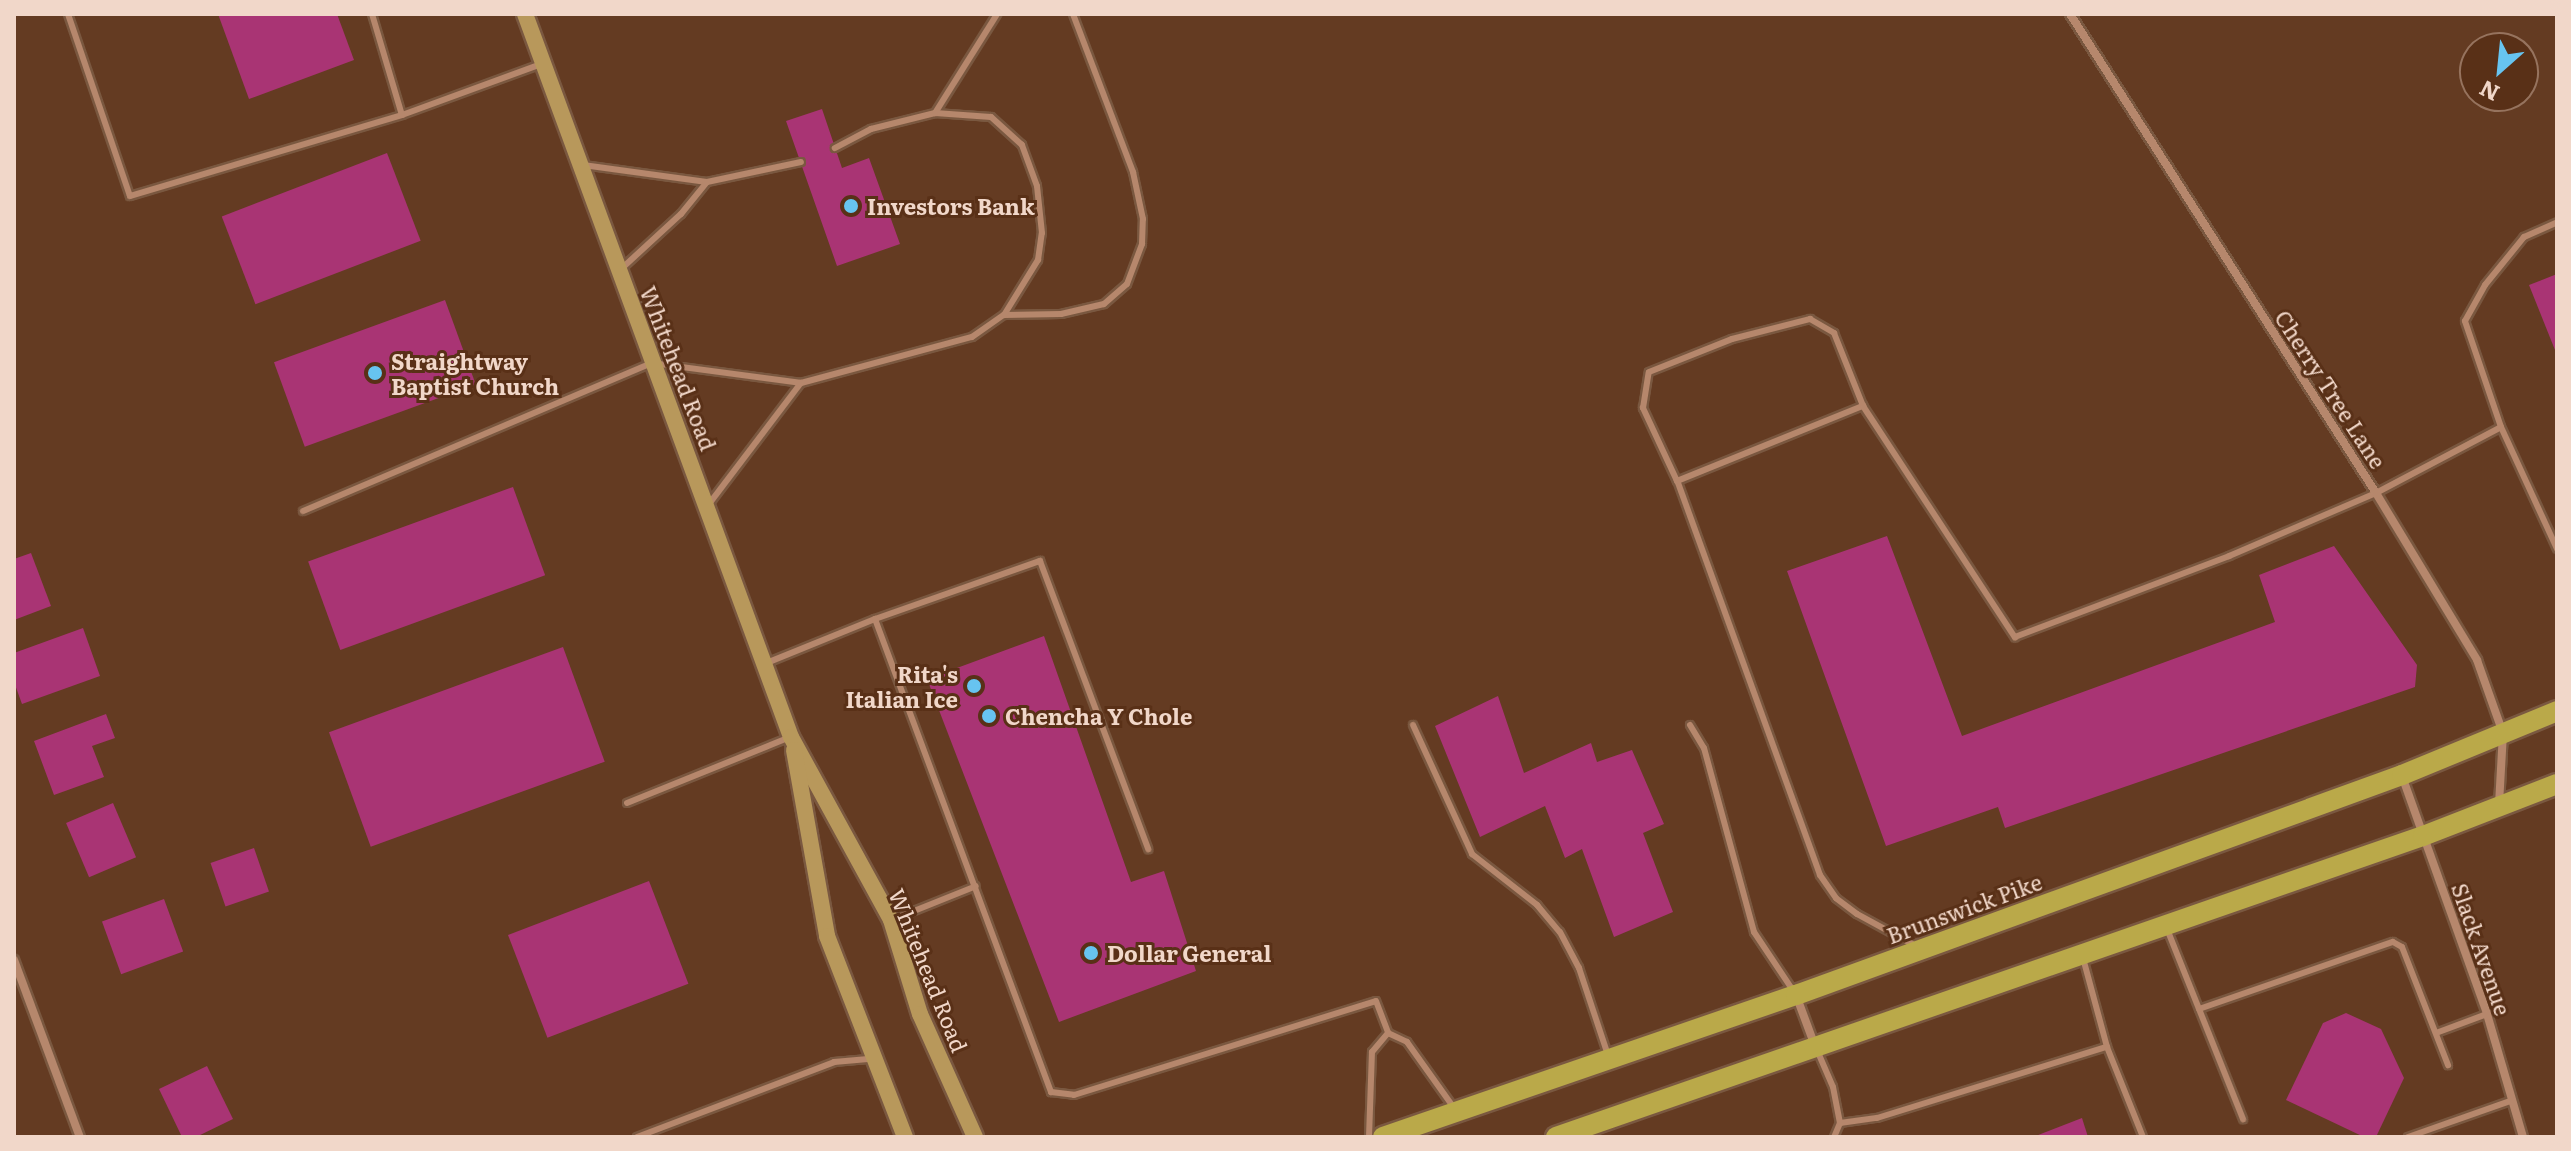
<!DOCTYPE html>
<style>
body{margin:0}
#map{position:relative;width:2571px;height:1151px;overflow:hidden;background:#643b22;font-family:Literata,serif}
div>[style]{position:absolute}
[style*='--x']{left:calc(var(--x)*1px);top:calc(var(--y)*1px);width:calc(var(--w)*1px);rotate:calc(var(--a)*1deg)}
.building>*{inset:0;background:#a93474;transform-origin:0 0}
.roads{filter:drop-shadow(2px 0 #7a5840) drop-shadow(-2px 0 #7a5840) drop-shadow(0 2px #7a5840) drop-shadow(0 -2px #7a5840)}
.lane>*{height:6px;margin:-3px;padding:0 3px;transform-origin:3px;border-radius:3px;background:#b6876c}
.street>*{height:8px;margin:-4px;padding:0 4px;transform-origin:4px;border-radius:4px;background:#b6876c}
.secondary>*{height:16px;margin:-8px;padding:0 8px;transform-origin:8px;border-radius:8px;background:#b8985b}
.primary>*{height:20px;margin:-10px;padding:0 10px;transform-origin:10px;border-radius:10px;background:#baa949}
.dots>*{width:22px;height:22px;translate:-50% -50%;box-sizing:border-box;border:4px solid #593017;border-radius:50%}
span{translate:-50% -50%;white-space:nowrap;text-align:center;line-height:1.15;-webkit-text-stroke:6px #593017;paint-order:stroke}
.poi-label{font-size:22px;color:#f1d7c9;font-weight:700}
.left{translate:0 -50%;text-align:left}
.right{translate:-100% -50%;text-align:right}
.street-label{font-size:22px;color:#f1d7c9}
.frame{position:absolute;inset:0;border:16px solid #f1d7c9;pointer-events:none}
.north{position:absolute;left:2459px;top:32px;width:80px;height:80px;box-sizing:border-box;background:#593017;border:2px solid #96735e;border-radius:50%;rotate:207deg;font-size:22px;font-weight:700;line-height:32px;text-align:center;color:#f1d7c9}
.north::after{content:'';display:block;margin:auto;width:28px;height:36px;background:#67c4f0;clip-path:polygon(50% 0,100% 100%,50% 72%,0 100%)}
</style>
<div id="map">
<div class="building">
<div style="clip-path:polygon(218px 14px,337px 14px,354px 60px,249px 99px)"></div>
<div style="clip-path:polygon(822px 109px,842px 168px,869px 158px,900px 244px,837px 266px,786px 121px)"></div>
<div style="left:387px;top:153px;width:94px;height:177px;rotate:69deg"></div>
<div style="clip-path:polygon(2557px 274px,2557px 355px,2529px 285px)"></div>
<div style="left:445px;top:300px;width:90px;height:182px;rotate:70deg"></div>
<div style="left:513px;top:487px;width:94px;height:218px;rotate:70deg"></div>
<div style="clip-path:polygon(1887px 536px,1962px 736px,2275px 622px,2259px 575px,2334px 546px,2417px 665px,2415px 687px,2005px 828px,1998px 807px,1886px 846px,1787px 571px)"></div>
<div style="clip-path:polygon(31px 553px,51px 606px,14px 620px,14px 559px)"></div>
<div style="clip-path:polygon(83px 628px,100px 676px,22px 704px,14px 682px,14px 653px)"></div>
<div style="clip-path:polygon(1044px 636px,1131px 882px,1164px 871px,1196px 971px,1059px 1022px,927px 679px)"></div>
<div style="left:563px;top:647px;width:122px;height:249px;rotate:70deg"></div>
<div style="clip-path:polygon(1498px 696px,1524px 773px,1591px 743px,1597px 762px,1632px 750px,1664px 824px,1643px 833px,1673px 912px,1614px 937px,1582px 849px,1565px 858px,1545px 806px,1480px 837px,1435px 726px)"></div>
<div style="clip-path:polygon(106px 714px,115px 738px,92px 746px,104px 777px,54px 795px,34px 741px)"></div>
<div style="left:113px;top:803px;width:59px;height:51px;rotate:67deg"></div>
<div style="left:254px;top:848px;width:46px;height:46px;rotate:71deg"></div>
<div style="left:649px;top:881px;width:110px;height:151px;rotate:69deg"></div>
<div style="left:164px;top:899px;width:56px;height:66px;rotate:70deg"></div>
<div style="clip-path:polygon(2346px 1013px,2381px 1029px,2404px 1078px,2376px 1137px,2364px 1137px,2286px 1100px,2323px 1023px)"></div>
<div style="clip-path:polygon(207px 1066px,233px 1119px,196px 1137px,182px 1137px,159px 1089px)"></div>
<div style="clip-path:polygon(2082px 1118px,2088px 1137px,2033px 1137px)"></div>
</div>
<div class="roads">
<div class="lane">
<div style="--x:68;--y:14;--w:192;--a:71.2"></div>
<div style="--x:130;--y:196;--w:284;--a:-16.6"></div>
<div style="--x:402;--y:115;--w:148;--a:-20.1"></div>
<div style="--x:372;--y:14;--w:105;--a:73.5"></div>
<div style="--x:935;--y:113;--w:117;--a:-57.9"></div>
<div style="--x:583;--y:165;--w:125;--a:7.8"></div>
<div style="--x:707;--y:182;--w:96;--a:-12"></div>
<div style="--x:620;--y:270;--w:83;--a:-42.6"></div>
<div style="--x:681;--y:214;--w:41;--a:-50.9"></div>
<div style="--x:1004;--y:315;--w:57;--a:-1"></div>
<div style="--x:1061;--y:314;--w:44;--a:-13.1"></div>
<div style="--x:1104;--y:304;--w:30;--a:-41"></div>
<div style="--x:1127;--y:284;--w:43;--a:-69.4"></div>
<div style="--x:1142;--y:244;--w:25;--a:-88"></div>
<div style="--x:1143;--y:219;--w:48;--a:-102"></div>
<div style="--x:1133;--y:172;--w:169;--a:-110.8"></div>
<div style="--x:2501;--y:427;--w:134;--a:65.3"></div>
<div style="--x:1677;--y:481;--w:81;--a:-115"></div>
<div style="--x:1643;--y:408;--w:36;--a:-81"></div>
<div style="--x:1649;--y:372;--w:89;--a:-21.7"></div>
<div style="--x:1732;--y:339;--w:81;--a:-14.4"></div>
<div style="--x:1810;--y:319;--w:28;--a:30"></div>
<div style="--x:1834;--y:333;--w:79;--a:68.3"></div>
<div style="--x:709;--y:504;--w:152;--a:-52.8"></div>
<div style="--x:801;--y:383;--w:177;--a:-15.1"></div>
<div style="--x:972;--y:337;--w:39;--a:-35"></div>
<div style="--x:1004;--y:315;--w:65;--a:-58.3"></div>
<div style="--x:1038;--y:260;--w:27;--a:-82"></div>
<div style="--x:1042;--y:233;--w:47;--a:-96.1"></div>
<div style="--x:1037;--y:186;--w:44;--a:-110.1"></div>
<div style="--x:1022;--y:145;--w:42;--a:-137.9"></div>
<div style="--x:991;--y:117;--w:56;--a:-175.9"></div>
<div style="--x:935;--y:113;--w:66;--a:166"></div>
<div style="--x:871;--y:129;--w:41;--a:152.2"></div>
<div style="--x:303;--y:511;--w:379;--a:-23"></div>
<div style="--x:652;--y:363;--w:150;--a:7.6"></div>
<div style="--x:875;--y:619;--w:175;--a:-19.4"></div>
<div style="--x:1040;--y:561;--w:308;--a:69.4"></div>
<div style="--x:764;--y:664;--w:120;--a:-22.1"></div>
<div style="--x:875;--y:619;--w:505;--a:69.59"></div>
<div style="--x:1051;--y:1092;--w:23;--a:7"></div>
<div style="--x:1074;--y:1095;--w:316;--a:-17.3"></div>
<div style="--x:1376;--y:1001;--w:34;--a:69"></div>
<div style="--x:1388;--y:1033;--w:21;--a:25"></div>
<div style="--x:1407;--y:1042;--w:81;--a:54.5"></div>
<div style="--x:1413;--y:725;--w:142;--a:65.4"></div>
<div style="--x:1472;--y:854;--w:83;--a:38.1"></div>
<div style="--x:1537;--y:905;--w:35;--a:50"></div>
<div style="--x:1560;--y:932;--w:41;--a:62.2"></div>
<div style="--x:1579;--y:968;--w:92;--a:71.6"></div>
<div style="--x:1690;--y:725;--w:27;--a:59"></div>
<div style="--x:1704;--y:748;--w:191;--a:74.8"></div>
<div style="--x:1754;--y:932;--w:72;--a:56.3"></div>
<div style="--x:627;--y:803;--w:174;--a:-22"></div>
<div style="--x:894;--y:919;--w:88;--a:-21.9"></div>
<div style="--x:2167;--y:929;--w:205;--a:68.2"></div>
<div style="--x:1914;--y:945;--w:65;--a:-151.5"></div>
<div style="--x:1857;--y:914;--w:26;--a:-143"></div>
<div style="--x:1836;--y:898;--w:28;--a:-125"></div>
<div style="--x:1820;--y:875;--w:419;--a:-109.9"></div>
<div style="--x:1677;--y:481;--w:201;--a:-22"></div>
<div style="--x:1863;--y:406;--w:277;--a:56.7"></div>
<div style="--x:2015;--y:637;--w:229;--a:-20.7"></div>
<div style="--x:2229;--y:556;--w:160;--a:-23.2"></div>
<div style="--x:2376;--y:493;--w:141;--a:-27.8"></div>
<div style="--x:2501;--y:427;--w:112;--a:-108.8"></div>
<div style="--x:2465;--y:321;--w:41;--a:-60.9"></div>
<div style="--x:2485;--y:285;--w:62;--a:-50.9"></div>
<div style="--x:2524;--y:237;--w:36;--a:-24"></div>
<div style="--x:2083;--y:958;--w:92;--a:74.9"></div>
<div style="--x:2107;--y:1047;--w:97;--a:68.2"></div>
<div style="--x:2199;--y:1009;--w:205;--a:-19.1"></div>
<div style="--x:2393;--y:942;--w:10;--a:29"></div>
<div style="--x:2402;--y:947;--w:127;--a:68.7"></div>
<div style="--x:2436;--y:1033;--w:54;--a:-20.4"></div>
<div style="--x:1817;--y:1050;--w:40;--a:66.6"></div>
<div style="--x:1833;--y:1087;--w:37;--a:79"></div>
<div style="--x:1840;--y:1123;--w:15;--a:113"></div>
<div style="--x:1840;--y:1123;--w:37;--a:-8"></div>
<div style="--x:1877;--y:1118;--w:241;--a:-17.2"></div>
<div style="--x:637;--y:1137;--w:211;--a:-20.8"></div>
<div style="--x:834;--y:1062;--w:37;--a:-5"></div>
<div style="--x:1369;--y:1137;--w:85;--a:-88"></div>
<div style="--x:1372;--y:1052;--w:25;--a:-50"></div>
<div style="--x:2408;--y:1137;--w:108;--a:-19.4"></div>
</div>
<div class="street">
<div style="--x:2070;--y:14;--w:568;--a:57.43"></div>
<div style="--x:2376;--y:493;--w:195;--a:58.8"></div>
<div style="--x:2477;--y:660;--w:77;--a:70.4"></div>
<div style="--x:2503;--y:733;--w:72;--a:93.2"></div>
<div style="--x:2402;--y:776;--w:253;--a:70.3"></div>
<div style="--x:2487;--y:1014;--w:128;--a:73.7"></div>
<div style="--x:14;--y:960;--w:189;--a:69.6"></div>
<div style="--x:1796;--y:995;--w:54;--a:69.6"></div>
</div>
<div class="secondary">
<div style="--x:525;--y:14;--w:770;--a:69.8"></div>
<div style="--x:791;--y:737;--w:209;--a:61.3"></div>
<div style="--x:891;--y:920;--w:98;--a:72.9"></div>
<div style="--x:920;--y:1014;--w:135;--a:65.9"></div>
<div style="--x:794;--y:750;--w:189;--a:79.9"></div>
<div style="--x:827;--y:936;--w:216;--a:68.8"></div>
</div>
<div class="primary">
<div style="--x:1383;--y:1137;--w:437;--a:-19"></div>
<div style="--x:1796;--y:995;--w:645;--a:-19.95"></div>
<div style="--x:2402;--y:775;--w:168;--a:-22.4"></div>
<div style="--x:1556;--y:1137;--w:918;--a:-19.15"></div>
<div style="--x:2423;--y:836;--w:144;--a:-21.2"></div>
</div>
</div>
<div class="dots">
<div style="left:851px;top:206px;background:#67c4f0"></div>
<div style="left:375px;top:373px;background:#67c4f0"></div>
<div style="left:974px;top:686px;background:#67c4f0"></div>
<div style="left:989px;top:716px;background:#67c4f0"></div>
<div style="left:1091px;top:953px;background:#67c4f0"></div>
</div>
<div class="poi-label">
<span class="left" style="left:867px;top:206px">Investors Bank</span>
<span class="left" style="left:391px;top:373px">Straightway<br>Baptist Church</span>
<span class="right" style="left:958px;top:686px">Rita's<br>Italian Ice</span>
<span class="left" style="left:1005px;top:716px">Chencha Y Chole</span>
<span class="left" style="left:1107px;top:953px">Dollar General</span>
</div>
<div class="street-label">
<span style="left:679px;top:368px;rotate:69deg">Whitehead Road</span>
<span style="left:2331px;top:389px;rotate:57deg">Cherry Tree Lane</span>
<span style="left:1964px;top:908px;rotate:-20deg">Brunswick Pike</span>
<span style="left:2482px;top:949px;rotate:71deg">Slack Avenue</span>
<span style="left:929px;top:970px;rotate:68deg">Whitehead Road</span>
</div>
<div class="frame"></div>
<div class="north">N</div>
</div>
